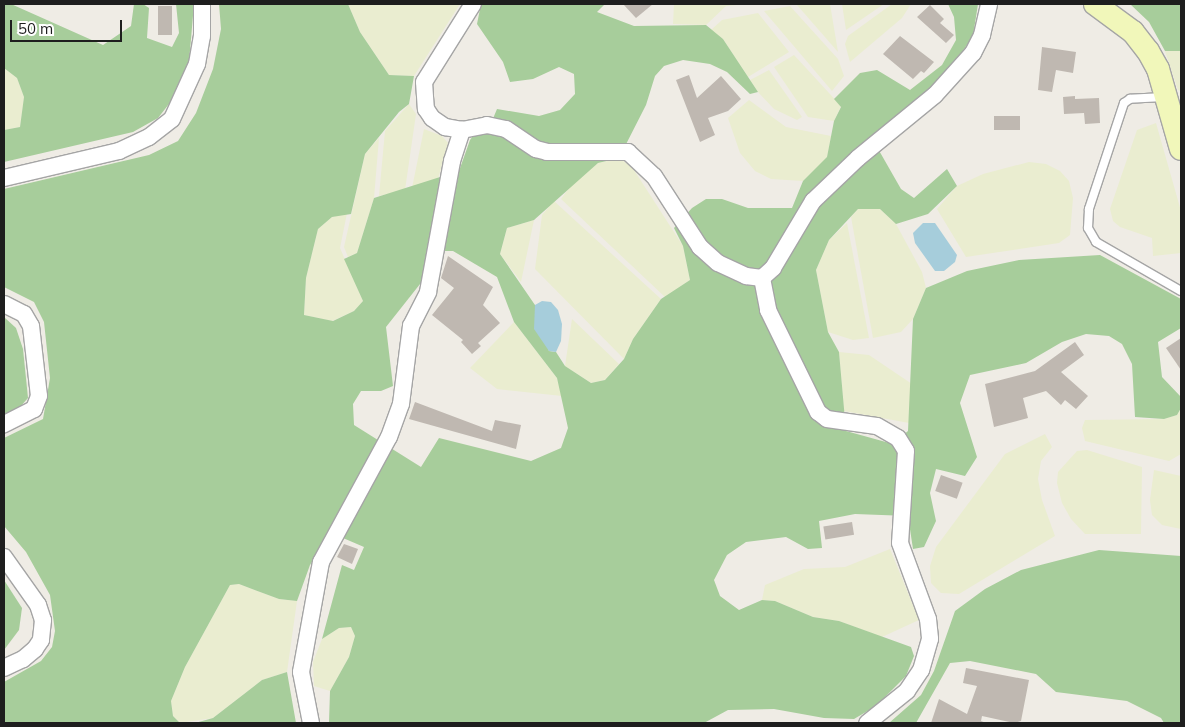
<!DOCTYPE html>
<style>
body{margin:0}
#map{position:relative;width:1185px;height:727px;overflow:hidden;background:#efece5;font-family:Mulish,sans-serif}
div>[style]{position:absolute}
[style*='--x']{left:calc(var(--x)*1px);top:calc(var(--y)*1px);width:calc(var(--w)*1px);rotate:calc(var(--a)*1deg)}
.farmland>*{inset:0;background:#eaedd0}
.forest>*{inset:0;background:#a7cd9b}
.water>*{inset:0;background:#a6cddb}
.building>*{inset:0;background:#bfb8b1;transform-origin:0 0}
.roads{filter:drop-shadow(1px 0 #a5a5a5) drop-shadow(-1px 0 #a5a5a5) drop-shadow(0 1px #a5a5a5) drop-shadow(0 -1px #a5a5a5)}
.lane>*{height:8px;margin:-4px;padding:0 4px;transform-origin:4px;border-radius:4px;background:#fff}
.street>*{height:16px;margin:-8px;padding:0 8px;transform-origin:8px;border-radius:8px;background:#fff}
.secondary>*{height:22px;margin:-11px;padding:0 11px;transform-origin:11px;border-radius:11px;background:#f1f7ba}
span{translate:-50% -50%;white-space:nowrap;text-align:center;line-height:1.15;-webkit-text-stroke:4px #fff;paint-order:stroke}
.frame{position:absolute;inset:0;border:5px solid #1e1e1e;pointer-events:none}
.scale{position:absolute;left:10px;top:20px;width:112px;height:22px;box-sizing:border-box;border:2px solid #1e1e1e;border-top:0;padding-left:6px;font-size:15px;line-height:18px;white-space:nowrap;color:#1e1e1e;-webkit-text-stroke:4px #fff;paint-order:stroke}
</style>
<div id="map">
<div class="farmland">
<div style="clip-path:polygon(348px 4px,460px 4px,414px 76px,389px 75px,360px 32px)"></div>
<div style="clip-path:polygon(674px 4px,748px 4px,726px 6px,706px 25px,673px 24px)"></div>
<div style="clip-path:polygon(799px 4px,830px 4px,838px 52px,797px 5px)"></div>
<div style="clip-path:polygon(842px 4px,884px 4px,846px 30px)"></div>
<div style="clip-path:polygon(892px 4px,911px 4px,902px 18px,850px 62px,845px 44px,848px 36px)"></div>
<div style="clip-path:polygon(790px 6px,838px 59px,844px 76px,832px 91px,764px 11px)"></div>
<div style="clip-path:polygon(758px 13px,789px 52px,748px 77px,723px 39px,711px 30px,722px 20px)"></div>
<div style="clip-path:polygon(1165px 51px,1181px 51px,1181px 91px,1178px 90px)"></div>
<div style="clip-path:polygon(794px 55px,841px 106px,834px 121px,808px 117px,774px 67px)"></div>
<div style="clip-path:polygon(4px 68px,17px 78px,24px 97px,20px 127px,4px 130px)"></div>
<div style="clip-path:polygon(769px 70px,802px 117px,797px 120px,774px 109px,758px 92px,750px 80px)"></div>
<div style="clip-path:polygon(749px 100px,786px 127px,831px 136px,827px 158px,803px 181px,771px 179px,755px 171px,740px 153px,728px 118px)"></div>
<div style="clip-path:polygon(409px 104px,416px 114px,405px 190px,379px 196px,385px 131px)"></div>
<div style="clip-path:polygon(1156px 123px,1181px 211px,1181px 253px,1153px 256px,1152px 238px,1120px 227px,1113px 221px,1110px 209px,1137px 130px)"></div>
<div style="clip-path:polygon(424px 129px,442px 136px,448px 143px,438px 179px,412px 188px)"></div>
<div style="clip-path:polygon(379px 138px,374px 198px,357px 253px,348px 257px,344px 247px,365px 154px)"></div>
<div style="clip-path:polygon(619px 158px,632px 167px,683px 246px,690px 280px,665px 297px,561px 199px,574px 181px,598px 163px)"></div>
<div style="clip-path:polygon(1029px 162px,1046px 164px,1060px 171px,1069px 181px,1073px 198px,1070px 235px,1059px 243px,966px 257px,937px 209px,957px 186px,983px 174px)"></div>
<div style="clip-path:polygon(554px 201px,661px 299px,633px 339px,624px 359px,535px 269px,542px 215px)"></div>
<div style="clip-path:polygon(858px 209px,880px 209px,896px 224px,922px 272px,926px 288px,913px 319px,901px 332px,873px 338px,851px 217px)"></div>
<div style="clip-path:polygon(347px 213px,340px 248px,363px 301px,354px 311px,332px 321px,304px 315px,306px 278px,318px 229px,332px 217px)"></div>
<div style="clip-path:polygon(534px 220px,521px 282px,500px 254px,507px 228px)"></div>
<div style="clip-path:polygon(847px 223px,869px 338px,853px 340px,828px 332px,816px 270px,829px 240px)"></div>
<div style="clip-path:polygon(572px 319px,619px 364px,605px 380px,591px 383px,565px 366px)"></div>
<div style="clip-path:polygon(514px 322px,557px 378px,562px 396px,497px 389px,470px 368px)"></div>
<div style="clip-path:polygon(839px 352px,869px 355px,912px 384px,909px 423px,844px 411px)"></div>
<div style="clip-path:polygon(1181px 408px,1181px 454px,1169px 461px,1085px 441px,1082px 428px,1085px 420px,1164px 419px,1177px 415px)"></div>
<div style="clip-path:polygon(1045px 434px,1052px 447px,1041px 461px,1038px 479px,1042px 500px,1055px 536px,959px 594px,941px 593px,931px 583px,930px 566px,936px 547px,1005px 454px)"></div>
<div style="clip-path:polygon(1087px 450px,1142px 467px,1141px 534px,1085px 534px,1071px 519px,1062px 503px,1057px 483px,1058px 472px,1077px 451px)"></div>
<div style="clip-path:polygon(1154px 470px,1181px 476px,1181px 529px,1162px 525px,1152px 515px,1150px 500px)"></div>
<div style="clip-path:polygon(890px 549px,919px 620px,882px 637px,839px 621px,813px 617px,775px 601px,762px 600px,765px 585px,804px 569px,845px 567px)"></div>
<div style="clip-path:polygon(239px 584px,279px 599px,297px 601px,287px 672px,262px 680px,213px 718px,180px 723px,173px 716px,171px 701px,185px 667px,230px 585px)"></div>
<div style="clip-path:polygon(351px 627px,355px 636px,349px 657px,330px 691px,314px 686px,313px 662px,322px 639px,339px 628px)"></div>
</div>
<div class="forest">
<div style="clip-path:polygon(4px 4px,11px 4px,103px 45px,131px 26px,134px 4px,143px 4px,149px 8px,147px 38px,172px 47px,179px 33px,176px 4px,194px 4px,189px 62px,172px 100px,158px 118px,133px 132px,4px 162px,4px 130px,20px 127px,24px 97px,17px 78px,4px 68px)"></div>
<div style="clip-path:polygon(evenodd,219px 4px,348px 4px,360px 32px,389px 75px,414px 76px,409px 104px,399px 112px,365px 154px,351px 214px,332px 217px,318px 229px,306px 278px,304px 315px,333px 321px,354px 311px,363px 301px,344px 259px,357px 253px,374px 198px,459px 171px,470px 140px,476px 132px,487px 133px,497px 109px,539px 116px,560px 110px,575px 94px,574px 74px,559px 67px,533px 79px,510px 82px,503px 62px,477px 24px,481px 4px,605px 4px,597px 12px,634px 26px,706px 25px,723px 39px,758px 92px,750px 94px,727px 72px,710px 64px,683px 60px,664px 66px,655px 76px,646px 105px,619px 158px,598px 163px,534px 220px,507px 228px,500px 254px,535px 305px,535px 315px,549px 351px,556px 352px,565px 366px,591px 383px,605px 380px,624px 359px,633px 339px,661px 299px,690px 280px,683px 246px,674px 228px,692px 208px,706px 199px,722px 199px,748px 208px,792px 208px,803px 181px,827px 157px,834px 121px,841px 107px,834px 99px,860px 73px,877px 70px,910px 90px,942px 65px,956px 40px,954px 17px,948px 4px,978px 4px,973px 36px,939px 86px,873px 140px,901px 189px,914px 198px,947px 169px,957px 186px,928px 214px,896px 224px,880px 209px,858px 209px,829px 240px,816px 270px,828px 332px,839px 352px,846px 431px,893px 444px,908px 431px,913px 319px,926px 288px,967px 271px,1019px 260px,1100px 255px,1181px 299px,1181px 328px,1158px 342px,1162px 377px,1181px 397px,1181px 408px,1177px 415px,1164px 419px,1135px 417px,1132px 364px,1122px 344px,1109px 336px,1086px 334px,1062px 342px,1026px 363px,970px 375px,960px 403px,977px 457px,965px 476px,936px 469px,930px 493px,936px 521px,924px 547px,913px 549px,908px 516px,855px 514px,819px 521px,822px 548px,808px 549px,786px 537px,746px 542px,727px 555px,714px 580px,720px 596px,739px 610px,762px 600px,775px 601px,813px 617px,839px 621px,911px 647px,914px 656px,906px 676px,876px 706px,854px 719px,824px 718px,774px 709px,728px 710px,704px 723px,329px 723px,330px 691px,349px 657px,355px 636px,351px 627px,339px 628px,322px 639px,342px 565px,354px 570px,364px 547px,329px 532px,310px 565px,297px 601px,279px 599px,239px 584px,230px 585px,185px 667px,171px 701px,173px 716px,180px 723px,4px 723px,4px 682px,41px 661px,52px 647px,55px 631px,50px 595px,26px 552px,4px 526px,4px 438px,43px 419px,50px 378px,44px 322px,34px 302px,4px 287px,4px 189px,149px 155px,178px 141px,196px 113px,213px 69px,221px 29px,219px 4px,427px 251px,453px 251px,497px 277px,514px 322px,557px 378px,568px 428px,561px 448px,531px 461px,439px 438px,421px 467px,354px 425px,353px 404px,361px 391px,381px 391px,393px 386px,386px 327px,424px 279px,427px 251px)"></div>
<div style="clip-path:polygon(1130px 4px,1181px 4px,1181px 51px,1165px 51px,1149px 22px)"></div>
<div style="clip-path:polygon(4px 317px,16px 328px,23px 349px,28px 398px,20px 407px,4px 414px)"></div>
<div style="clip-path:polygon(1099px 550px,1181px 556px,1181px 723px,1164px 723px,1161px 718px,1127px 701px,1056px 692px,1036px 674px,970px 661px,950px 663px,916px 723px,889px 723px,921px 695px,934px 671px,955px 611px,985px 589px,1021px 570px)"></div>
<div style="clip-path:polygon(4px 580px,22px 608px,19px 630px,4px 650px)"></div>
<div style="clip-path:polygon(287px 672px,296px 723px,195px 723px,213px 718px,262px 680px)"></div>
</div>
<div class="water">
<div style="clip-path:polygon(923px 223px,935px 223px,957px 255px,955px 262px,944px 271px,935px 271px,915px 243px,913px 233px)"></div>
<div style="clip-path:polygon(542px 301px,551px 302px,558px 310px,562px 324px,561px 341px,556px 352px,549px 351px,534px 329px,535px 305px)"></div>
</div>
<div class="building">
<div style="clip-path:polygon(623px 4px,653px 4px,636px 18px)"></div>
<div style="clip-path:polygon(930px 5px,944px 19px,940px 23px,954px 35px,946px 43px,917px 17px)"></div>
<div style="left:158px;top:6px;width:14px;height:29px"></div>
<div style="clip-path:polygon(900px 36px,934px 62px,924px 73px,921px 71px,913px 79px,883px 54px)"></div>
<div style="clip-path:polygon(1042px 47px,1076px 52px,1073px 73px,1056px 70px,1052px 92px,1038px 90px)"></div>
<div style="clip-path:polygon(689px 75px,697px 98px,721px 76px,741px 99px,728px 111px,708px 118px,715px 135px,700px 142px,676px 80px)"></div>
<div style="clip-path:polygon(1075px 96px,1075px 99px,1099px 98px,1100px 123px,1085px 124px,1084px 113px,1064px 114px,1063px 97px)"></div>
<div style="left:1020px;top:116px;width:14px;height:26px;rotate:90deg"></div>
<div style="clip-path:polygon(448px 256px,493px 287px,483px 305px,500px 323px,478px 343px,481px 346px,472px 354px,461px 342px,463px 340px,432px 315px,454px 288px,441px 278px)"></div>
<div style="clip-path:polygon(1181px 338px,1181px 370px,1166px 348px)"></div>
<div style="clip-path:polygon(1075px 342px,1084px 355px,1061px 372px,1088px 396px,1076px 409px,1065px 400px,1061px 405px,1046px 391px,1023px 398px,1028px 418px,994px 427px,985px 384px,1035px 371px)"></div>
<div style="clip-path:polygon(415px 402px,492px 431px,495px 420px,521px 425px,516px 449px,409px 419px)"></div>
<div style="left:941px;top:475px;width:23px;height:17px;rotate:20deg"></div>
<div style="left:852px;top:522px;width:13px;height:29px;rotate:81deg"></div>
<div style="clip-path:polygon(344px 544px,358px 549px,352px 564px,337px 557px)"></div>
<div style="clip-path:polygon(966px 668px,1029px 680px,1021px 721px,1014px 723px,982px 716px,981px 721px,986px 723px,931px 723px,939px 699px,967px 714px,977px 686px,963px 683px)"></div>
</div>
<div class="roads">
<div class="lane">
<div style="--x:1164;--y:97;--w:34;--a:177"></div>
<div style="--x:1130;--y:99;--w:7;--a:146"></div>
<div style="--x:1124;--y:103;--w:112;--a:108.3"></div>
<div style="--x:1089;--y:209;--w:19;--a:93"></div>
<div style="--x:1088;--y:228;--w:16;--a:60"></div>
<div style="--x:1096;--y:242;--w:98;--a:30"></div>
</div>
<div class="street">
<div style="--x:473;--y:4;--w:92;--a:122.1"></div>
<div style="--x:424;--y:82;--w:27;--a:86"></div>
<div style="--x:426;--y:109;--w:11;--a:56"></div>
<div style="--x:432;--y:118;--w:16;--a:35"></div>
<div style="--x:445;--y:127;--w:17;--a:10"></div>
<div style="--x:462;--y:130;--w:25;--a:-11"></div>
<div style="--x:487;--y:125;--w:19;--a:12"></div>
<div style="--x:506;--y:129;--w:36;--a:34"></div>
<div style="--x:536;--y:149;--w:11;--a:15"></div>
<div style="--x:547;--y:152;--w:81;--a:0"></div>
<div style="--x:628;--y:152;--w:35;--a:43"></div>
<div style="--x:654;--y:176;--w:85;--a:57.1"></div>
<div style="--x:700;--y:247;--w:24;--a:42"></div>
<div style="--x:718;--y:263;--w:31;--a:25"></div>
<div style="--x:746;--y:276;--w:16;--a:7"></div>
<div style="--x:762;--y:278;--w:15;--a:-42"></div>
<div style="--x:773;--y:268;--w:78;--a:-59.2"></div>
<div style="--x:813;--y:201;--w:62;--a:-43.7"></div>
<div style="--x:858;--y:158;--w:99;--a:-39.3"></div>
<div style="--x:935;--y:95;--w:57;--a:-47.9"></div>
<div style="--x:973;--y:53;--w:20;--a:-63"></div>
<div style="--x:982;--y:35;--w:32;--a:-77"></div>
<div style="--x:4;--y:178;--w:118;--a:-13.2"></div>
<div style="--x:119;--y:151;--w:33;--a:-25"></div>
<div style="--x:149;--y:137;--w:29;--a:-38"></div>
<div style="--x:172;--y:119;--w:60;--a:-65.6"></div>
<div style="--x:197;--y:64;--w:28;--a:-80"></div>
<div style="--x:202;--y:36;--w:32;--a:-90"></div>
<div style="--x:762;--y:278;--w:33;--a:79"></div>
<div style="--x:768;--y:310;--w:114;--a:63.9"></div>
<div style="--x:818;--y:412;--w:11;--a:38"></div>
<div style="--x:827;--y:419;--w:50;--a:8"></div>
<div style="--x:877;--y:426;--w:24;--a:30"></div>
<div style="--x:898;--y:438;--w:15;--a:58"></div>
<div style="--x:906;--y:451;--w:92;--a:93.7"></div>
<div style="--x:900;--y:543;--w:81;--a:69.8"></div>
<div style="--x:928;--y:619;--w:20;--a:84"></div>
<div style="--x:930;--y:639;--w:32;--a:106"></div>
<div style="--x:921;--y:670;--w:25;--a:124"></div>
<div style="--x:907;--y:691;--w:51;--a:141.3"></div>
<div style="--x:4;--y:304;--w:22;--a:27"></div>
<div style="--x:24;--y:314;--w:14;--a:60"></div>
<div style="--x:31;--y:326;--w:70;--a:83.5"></div>
<div style="--x:39;--y:396;--w:14;--a:111"></div>
<div style="--x:34;--y:409;--w:34;--a:153"></div>
<div style="--x:4;--y:557;--w:59;--a:54.7"></div>
<div style="--x:38;--y:605;--w:16;--a:72"></div>
<div style="--x:43;--y:620;--w:20;--a:96"></div>
<div style="--x:41;--y:640;--w:11;--a:124"></div>
<div style="--x:35;--y:649;--w:16;--a:140"></div>
<div style="--x:23;--y:659;--w:21;--a:155"></div>
<div style="--x:311;--y:723;--w:52;--a:-101.1"></div>
<div style="--x:301;--y:672;--w:112;--a:-79.7"></div>
<div style="--x:321;--y:562;--w:142;--a:-61.5"></div>
<div style="--x:389;--y:437;--w:35;--a:-70"></div>
<div style="--x:401;--y:404;--w:79;--a:-82.7"></div>
<div style="--x:411;--y:326;--w:38;--a:-63"></div>
<div style="--x:428;--y:292;--w:133;--a:-79.6"></div>
<div style="--x:452;--y:161;--w:33;--a:-72"></div>
</div>
<div class="secondary">
<div style="--x:1095;--y:4;--w:47;--a:36.4"></div>
<div style="--x:1133;--y:32;--w:24;--a:52"></div>
<div style="--x:1148;--y:51;--w:21;--a:61"></div>
<div style="--x:1158;--y:69;--w:83;--a:74"></div>
</div>
</div>
<div class="frame"></div>
<div class="scale">50 m</div>
</div>
